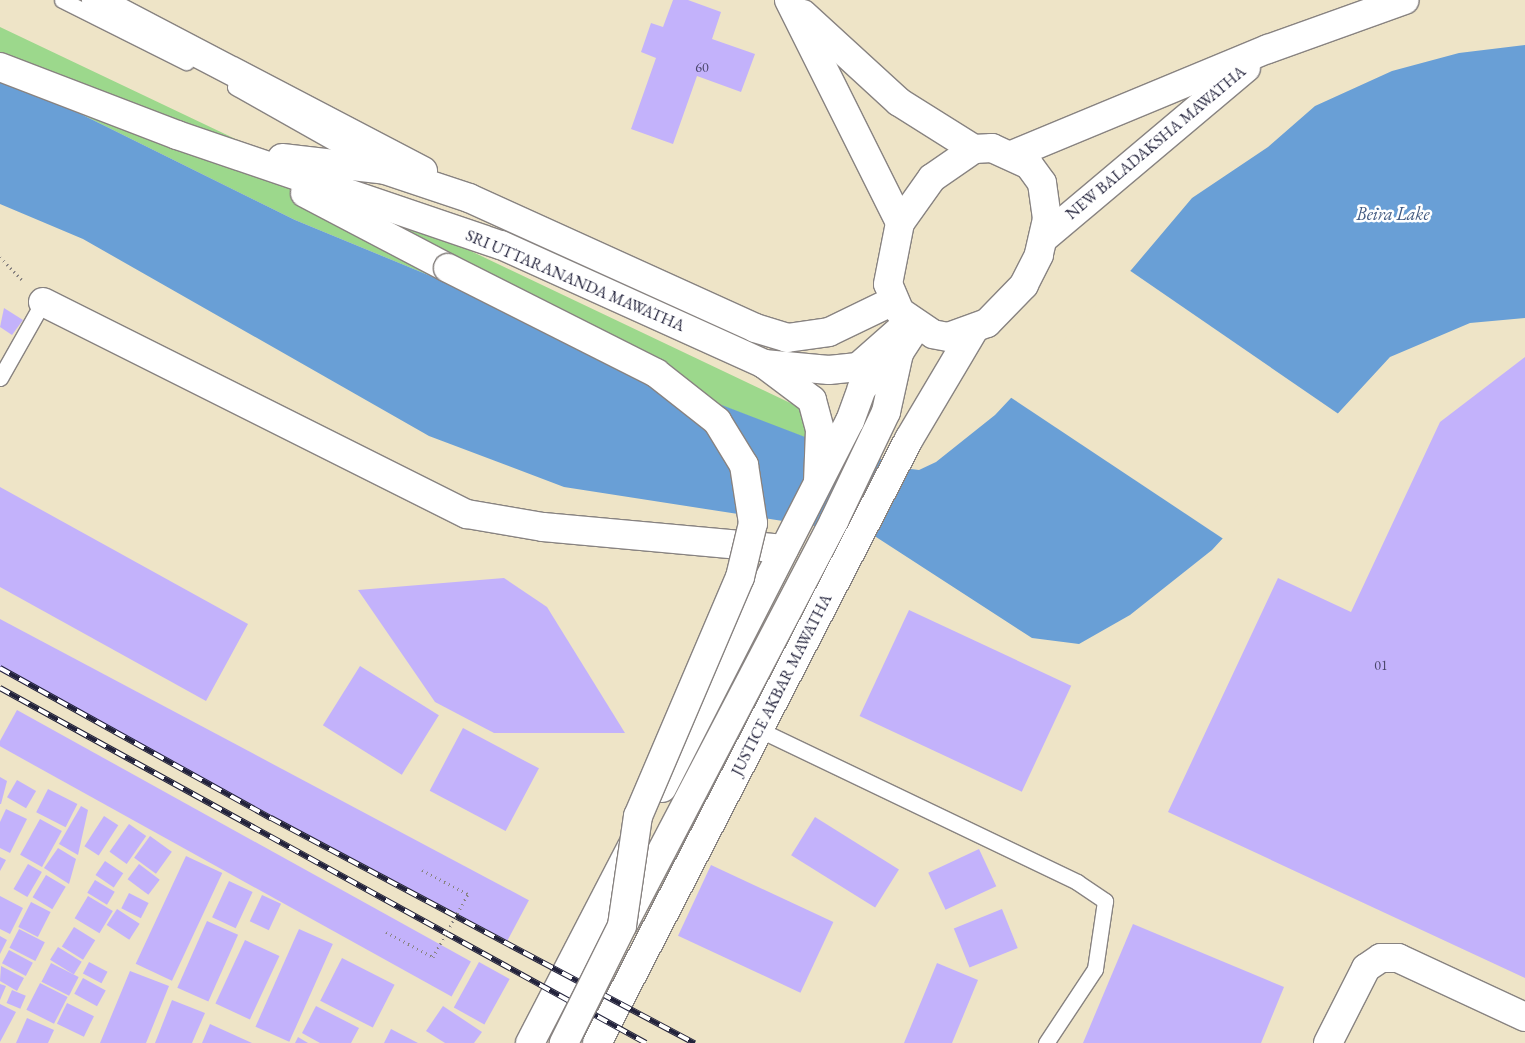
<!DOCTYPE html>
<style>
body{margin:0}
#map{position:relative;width:1525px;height:1043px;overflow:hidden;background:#eee4c7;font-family:"EB Garamond",serif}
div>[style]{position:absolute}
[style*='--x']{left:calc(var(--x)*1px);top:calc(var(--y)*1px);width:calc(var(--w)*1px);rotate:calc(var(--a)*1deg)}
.green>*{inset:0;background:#9cd88c}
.water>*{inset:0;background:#699fd6}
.pier>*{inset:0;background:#eee4c7}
.building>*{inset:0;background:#c3b2fb;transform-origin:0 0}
.path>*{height:3px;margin-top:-1.5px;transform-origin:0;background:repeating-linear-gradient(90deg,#888381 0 1px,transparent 0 5px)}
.roads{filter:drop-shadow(1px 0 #888381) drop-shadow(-1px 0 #888381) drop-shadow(0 1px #888381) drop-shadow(0 -1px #888381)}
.service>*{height:15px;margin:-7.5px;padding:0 7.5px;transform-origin:7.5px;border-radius:7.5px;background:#fff}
.minor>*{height:28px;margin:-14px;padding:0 14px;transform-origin:14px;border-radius:14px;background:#fff}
.tertiary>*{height:28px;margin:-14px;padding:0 14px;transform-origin:14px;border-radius:14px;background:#fff}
.primary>*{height:28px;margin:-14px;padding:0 14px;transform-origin:14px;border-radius:14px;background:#fff}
.rail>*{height:5.5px;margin-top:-2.75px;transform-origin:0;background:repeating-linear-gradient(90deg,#fff 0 11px,#22223b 0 22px);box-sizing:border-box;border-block:1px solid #22223b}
.path-bridge>*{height:3px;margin-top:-1.5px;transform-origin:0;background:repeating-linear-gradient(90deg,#888381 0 1px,transparent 0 5px)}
.bridges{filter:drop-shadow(1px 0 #888381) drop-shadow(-1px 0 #888381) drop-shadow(0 1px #888381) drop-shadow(0 -1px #888381)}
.primary-bridge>*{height:28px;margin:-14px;padding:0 14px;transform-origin:14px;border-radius:14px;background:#fff}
span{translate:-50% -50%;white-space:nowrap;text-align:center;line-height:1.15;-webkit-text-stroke:5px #fff;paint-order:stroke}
.number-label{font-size:14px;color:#4a466b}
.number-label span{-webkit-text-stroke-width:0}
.street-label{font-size:16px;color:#22223b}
.water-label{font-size:18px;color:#425a81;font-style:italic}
</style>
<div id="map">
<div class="green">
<div style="clip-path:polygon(0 27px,849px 431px,839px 450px,774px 426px,628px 369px,438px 279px,295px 220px,0 74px)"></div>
</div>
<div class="water">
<div style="clip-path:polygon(1525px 45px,1525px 318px,1470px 323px,1390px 357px,1212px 550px,1130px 615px,1079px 644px,1032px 638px,873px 535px,564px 487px,429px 436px,83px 239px,0 204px,0 74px,295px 220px,438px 279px,628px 369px,839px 450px,849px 431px,888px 466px,919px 470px,936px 462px,995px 415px,1132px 269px,1192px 198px,1268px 147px,1315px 106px,1392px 71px,1459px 53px)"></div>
</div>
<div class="pier">
<div style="clip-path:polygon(1129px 270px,1340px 415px,1225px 540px,1010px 397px)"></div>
</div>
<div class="building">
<div style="clip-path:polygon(673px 0,688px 0,721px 12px,712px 39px,755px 54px,741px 92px,697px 76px,673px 144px,631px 129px,656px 58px,641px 52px,651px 23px,663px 27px)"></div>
<div style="clip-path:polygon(4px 308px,23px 320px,12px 335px,0 327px)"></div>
<div style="clip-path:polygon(1525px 357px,1525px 978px,1168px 812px,1278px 578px,1351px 612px,1440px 422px)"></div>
<div style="clip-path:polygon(0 487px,248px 624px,206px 701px,0 587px)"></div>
<div style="clip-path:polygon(504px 578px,547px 607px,625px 733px,494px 733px,435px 702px,358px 590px)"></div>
<div style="left:909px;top:610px;width:179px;height:117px;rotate:25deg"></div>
<div style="left:0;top:619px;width:599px;height:46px;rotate:28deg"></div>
<div style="left:360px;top:666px;width:93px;height:70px;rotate:32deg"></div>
<div style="left:17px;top:710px;width:519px;height:40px;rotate:29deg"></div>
<div style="left:463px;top:728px;width:86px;height:71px;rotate:28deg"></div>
<div style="clip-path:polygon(0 777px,7px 781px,1px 804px,0 804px)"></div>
<div style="left:17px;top:780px;width:22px;height:20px;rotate:30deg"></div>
<div style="left:48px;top:789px;width:33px;height:26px;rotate:27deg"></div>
<div style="clip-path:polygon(81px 806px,88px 810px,78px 855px,59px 844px)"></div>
<div style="clip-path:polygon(6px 809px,27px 819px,10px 853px,0 848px,0 822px)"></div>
<div style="left:104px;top:816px;width:17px;height:36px;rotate:33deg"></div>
<div style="left:815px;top:817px;width:99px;height:45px;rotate:32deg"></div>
<div style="left:40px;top:819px;width:25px;height:41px;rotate:29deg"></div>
<div style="left:129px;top:824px;width:21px;height:34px;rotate:35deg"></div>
<div style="left:150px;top:836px;width:27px;height:27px;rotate:36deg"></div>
<div style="clip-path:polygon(58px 848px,76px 859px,69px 884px,44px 868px)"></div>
<div style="left:979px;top:849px;width:41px;height:56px;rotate:65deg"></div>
<div style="left:186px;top:856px;width:40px;height:119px;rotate:25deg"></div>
<div style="clip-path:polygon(0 857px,6px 860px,0 871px)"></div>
<div style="left:105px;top:861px;width:22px;height:17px;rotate:34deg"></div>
<div style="left:28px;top:864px;width:16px;height:29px;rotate:30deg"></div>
<div style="left:139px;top:864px;width:26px;height:19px;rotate:37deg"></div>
<div style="left:711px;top:865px;width:135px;height:78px;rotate:25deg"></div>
<div style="left:46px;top:875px;width:23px;height:26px;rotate:31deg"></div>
<div style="left:95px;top:880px;width:23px;height:15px;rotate:31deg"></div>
<div style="left:229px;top:881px;width:26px;height:40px;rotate:25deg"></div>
<div style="left:129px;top:893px;width:22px;height:17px;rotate:27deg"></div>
<div style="left:262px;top:895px;width:21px;height:29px;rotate:25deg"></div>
<div style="clip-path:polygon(0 896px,23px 908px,10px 934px,0 929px)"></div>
<div style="left:88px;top:896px;width:29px;height:26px;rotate:31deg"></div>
<div style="left:31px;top:902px;width:22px;height:28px;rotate:27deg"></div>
<div style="left:117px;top:909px;width:27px;height:19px;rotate:33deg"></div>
<div style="left:1002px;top:909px;width:42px;height:52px;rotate:68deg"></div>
<div style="left:207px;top:921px;width:34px;height:73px;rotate:24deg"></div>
<div style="clip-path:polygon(1133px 924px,1284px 987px,1261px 1043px,1083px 1043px)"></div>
<div style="left:74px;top:927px;width:25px;height:23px;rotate:32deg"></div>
<div style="left:19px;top:929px;width:29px;height:21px;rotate:27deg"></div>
<div style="left:299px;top:929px;width:37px;height:107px;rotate:24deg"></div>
<div style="clip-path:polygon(0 936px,7px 940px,0 954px)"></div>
<div style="left:245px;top:940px;width:38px;height:70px;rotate:25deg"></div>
<div style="left:58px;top:947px;width:28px;height:15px;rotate:32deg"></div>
<div style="left:9px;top:950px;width:27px;height:15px;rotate:28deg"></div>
<div style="left:342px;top:958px;width:59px;height:48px;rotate:27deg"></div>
<div style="left:89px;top:962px;width:21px;height:13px;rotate:28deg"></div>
<div style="left:479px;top:962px;width:35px;height:52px;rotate:29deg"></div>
<div style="left:51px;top:963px;width:31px;height:21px;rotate:27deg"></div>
<div style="clip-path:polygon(937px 963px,978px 980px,952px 1043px,904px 1043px)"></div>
<div style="clip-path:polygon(1px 966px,24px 978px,17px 991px,0 981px)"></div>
<div style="clip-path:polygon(130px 971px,169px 986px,146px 1043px,100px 1043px)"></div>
<div style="left:83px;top:978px;width:26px;height:18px;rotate:29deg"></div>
<div style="left:40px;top:983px;width:31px;height:30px;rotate:27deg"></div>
<div style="clip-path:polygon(0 984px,6px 986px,0 1000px)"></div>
<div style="left:12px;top:990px;width:15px;height:14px;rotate:23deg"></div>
<div style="clip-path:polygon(172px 1000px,205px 1013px,192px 1043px,155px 1043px)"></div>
<div style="left:67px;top:1003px;width:30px;height:23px;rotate:26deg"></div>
<div style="clip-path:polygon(0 1004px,16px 1012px,0 1042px)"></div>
<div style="clip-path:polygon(316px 1006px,359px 1028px,351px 1043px,320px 1043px,302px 1033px)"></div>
<div style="clip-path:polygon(443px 1006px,482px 1032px,474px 1043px,445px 1043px,426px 1031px)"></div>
<div style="clip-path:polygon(27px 1018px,54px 1030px,48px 1043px,16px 1043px)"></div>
<div style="clip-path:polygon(210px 1024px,252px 1043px,202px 1043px)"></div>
<div style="clip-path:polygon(391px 1029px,418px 1043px,384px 1043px)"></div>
<div style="clip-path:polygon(298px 1037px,308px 1043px,295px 1043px)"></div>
</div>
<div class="path">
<div style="--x:0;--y:257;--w:33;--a:46"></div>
<div style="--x:422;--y:870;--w:52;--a:27.6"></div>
<div style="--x:386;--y:932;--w:53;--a:28"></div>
</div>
<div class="roads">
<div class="service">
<div style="--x:62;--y:0;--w:139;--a:26.6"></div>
<div style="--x:235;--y:87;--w:153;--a:29.4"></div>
<div style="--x:0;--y:378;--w:87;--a:-60.5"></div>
<div style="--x:760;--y:730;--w:352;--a:25.6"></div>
<div style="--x:1077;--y:882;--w:34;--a:34"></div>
<div style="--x:1105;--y:901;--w:69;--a:98.4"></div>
<div style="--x:1095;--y:969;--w:89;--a:123.5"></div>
</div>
<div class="minor">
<div style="--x:43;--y:302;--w:474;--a:26.6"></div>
<div style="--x:467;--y:514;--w:77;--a:9.7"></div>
<div style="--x:543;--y:527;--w:242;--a:5.2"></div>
<div style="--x:1328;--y:1043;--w:84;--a:-63.1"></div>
<div style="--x:1366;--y:968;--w:18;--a:-34"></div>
<div style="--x:1381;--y:958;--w:17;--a:0"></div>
<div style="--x:1398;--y:958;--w:140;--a:24.9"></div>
</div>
<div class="tertiary">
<div style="--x:662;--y:788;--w:412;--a:-62.9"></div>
<div style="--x:850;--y:421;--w:35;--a:-70"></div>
<div style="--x:862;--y:388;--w:51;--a:-43.4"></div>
<div style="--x:530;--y:1043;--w:220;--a:-62.6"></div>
</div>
<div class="primary">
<div style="--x:96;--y:0;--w:369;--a:27.6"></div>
<div style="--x:789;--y:0;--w:249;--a:63.5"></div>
<div style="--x:803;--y:14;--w:130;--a:42.5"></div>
<div style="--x:899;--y:102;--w:89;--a:32.1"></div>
<div style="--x:0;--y:67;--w:190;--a:21"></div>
<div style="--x:177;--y:135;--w:342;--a:18.8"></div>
<div style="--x:501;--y:245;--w:289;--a:24.3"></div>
<div style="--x:764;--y:364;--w:65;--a:5.3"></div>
<div style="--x:829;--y:370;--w:29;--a:-6"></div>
<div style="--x:858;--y:367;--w:68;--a:-41.4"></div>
<div style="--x:992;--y:148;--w:41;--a:24.7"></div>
<div style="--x:1029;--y:165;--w:22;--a:54"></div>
<div style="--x:1042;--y:183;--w:36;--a:82"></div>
<div style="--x:1047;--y:219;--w:37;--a:103"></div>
<div style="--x:1039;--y:255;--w:34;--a:117"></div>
<div style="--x:1024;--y:285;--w:53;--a:134.2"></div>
<div style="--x:987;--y:323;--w:41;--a:160.3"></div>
<div style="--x:948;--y:337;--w:15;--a:-169"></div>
<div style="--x:933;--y:334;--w:40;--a:-146"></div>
<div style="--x:900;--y:312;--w:30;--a:-113"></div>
<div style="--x:888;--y:284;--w:62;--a:-78.9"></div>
<div style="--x:900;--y:223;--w:55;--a:-54.6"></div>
<div style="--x:932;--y:178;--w:51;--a:-34.6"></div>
<div style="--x:974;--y:149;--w:18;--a:-3"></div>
<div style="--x:1014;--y:154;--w:275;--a:-22.5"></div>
<div style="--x:1268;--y:49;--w:145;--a:-19.7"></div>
<div style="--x:282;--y:158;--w:104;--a:6.6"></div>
<div style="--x:385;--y:170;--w:89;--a:18.4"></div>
<div style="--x:469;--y:198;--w:314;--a:24.4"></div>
<div style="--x:755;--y:328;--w:34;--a:17"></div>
<div style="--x:787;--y:338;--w:42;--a:-8.1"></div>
<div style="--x:829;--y:332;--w:71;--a:-25.8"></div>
<div style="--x:305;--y:193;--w:161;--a:27.7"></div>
<div style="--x:1044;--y:238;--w:264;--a:-40.1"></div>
<div style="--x:764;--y:364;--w:60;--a:36.9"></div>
<div style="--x:812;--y:400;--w:31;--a:75"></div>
<div style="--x:820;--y:430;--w:52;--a:92.2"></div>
<div style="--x:624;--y:923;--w:454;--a:-62.4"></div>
<div style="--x:834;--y:521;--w:121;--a:-64.5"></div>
<div style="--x:886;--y:412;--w:60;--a:-77.6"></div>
<div style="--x:899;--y:353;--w:30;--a:-57"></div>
<div style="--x:597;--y:1043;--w:680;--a:-62.68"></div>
<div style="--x:909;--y:439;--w:126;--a:-59.3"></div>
</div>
</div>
<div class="rail">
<div style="--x:0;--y:668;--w:310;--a:29"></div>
<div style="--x:271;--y:818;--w:480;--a:28"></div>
<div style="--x:0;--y:688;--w:737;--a:28.79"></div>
</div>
<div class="path-bridge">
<div style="--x:433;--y:957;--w:72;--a:-60.9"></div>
</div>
<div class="bridges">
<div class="primary-bridge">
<div style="--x:448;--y:268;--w:233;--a:26.8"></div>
<div style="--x:656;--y:373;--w:78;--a:38.2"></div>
<div style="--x:717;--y:421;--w:52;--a:58.5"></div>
<div style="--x:744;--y:465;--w:59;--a:81.2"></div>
<div style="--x:753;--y:523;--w:56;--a:103.5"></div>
<div style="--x:740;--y:577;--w:260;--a:113.1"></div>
<div style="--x:638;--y:816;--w:111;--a:98.3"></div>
<div style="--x:622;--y:926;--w:131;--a:116.4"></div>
</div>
</div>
<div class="number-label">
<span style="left:702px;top:67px">60</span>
<span style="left:1381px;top:665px">01</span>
</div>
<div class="street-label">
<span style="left:1156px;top:143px;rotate:-40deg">NEW BALADAKSHA MAWATHA</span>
<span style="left:575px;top:281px;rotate:23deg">SRI UTTARANANDA MAWATHA</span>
<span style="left:782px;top:685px;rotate:-63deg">JUSTICE AKBAR MAWATHA</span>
</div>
<div class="water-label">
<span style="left:1393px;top:214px">Beira Lake</span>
</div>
</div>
